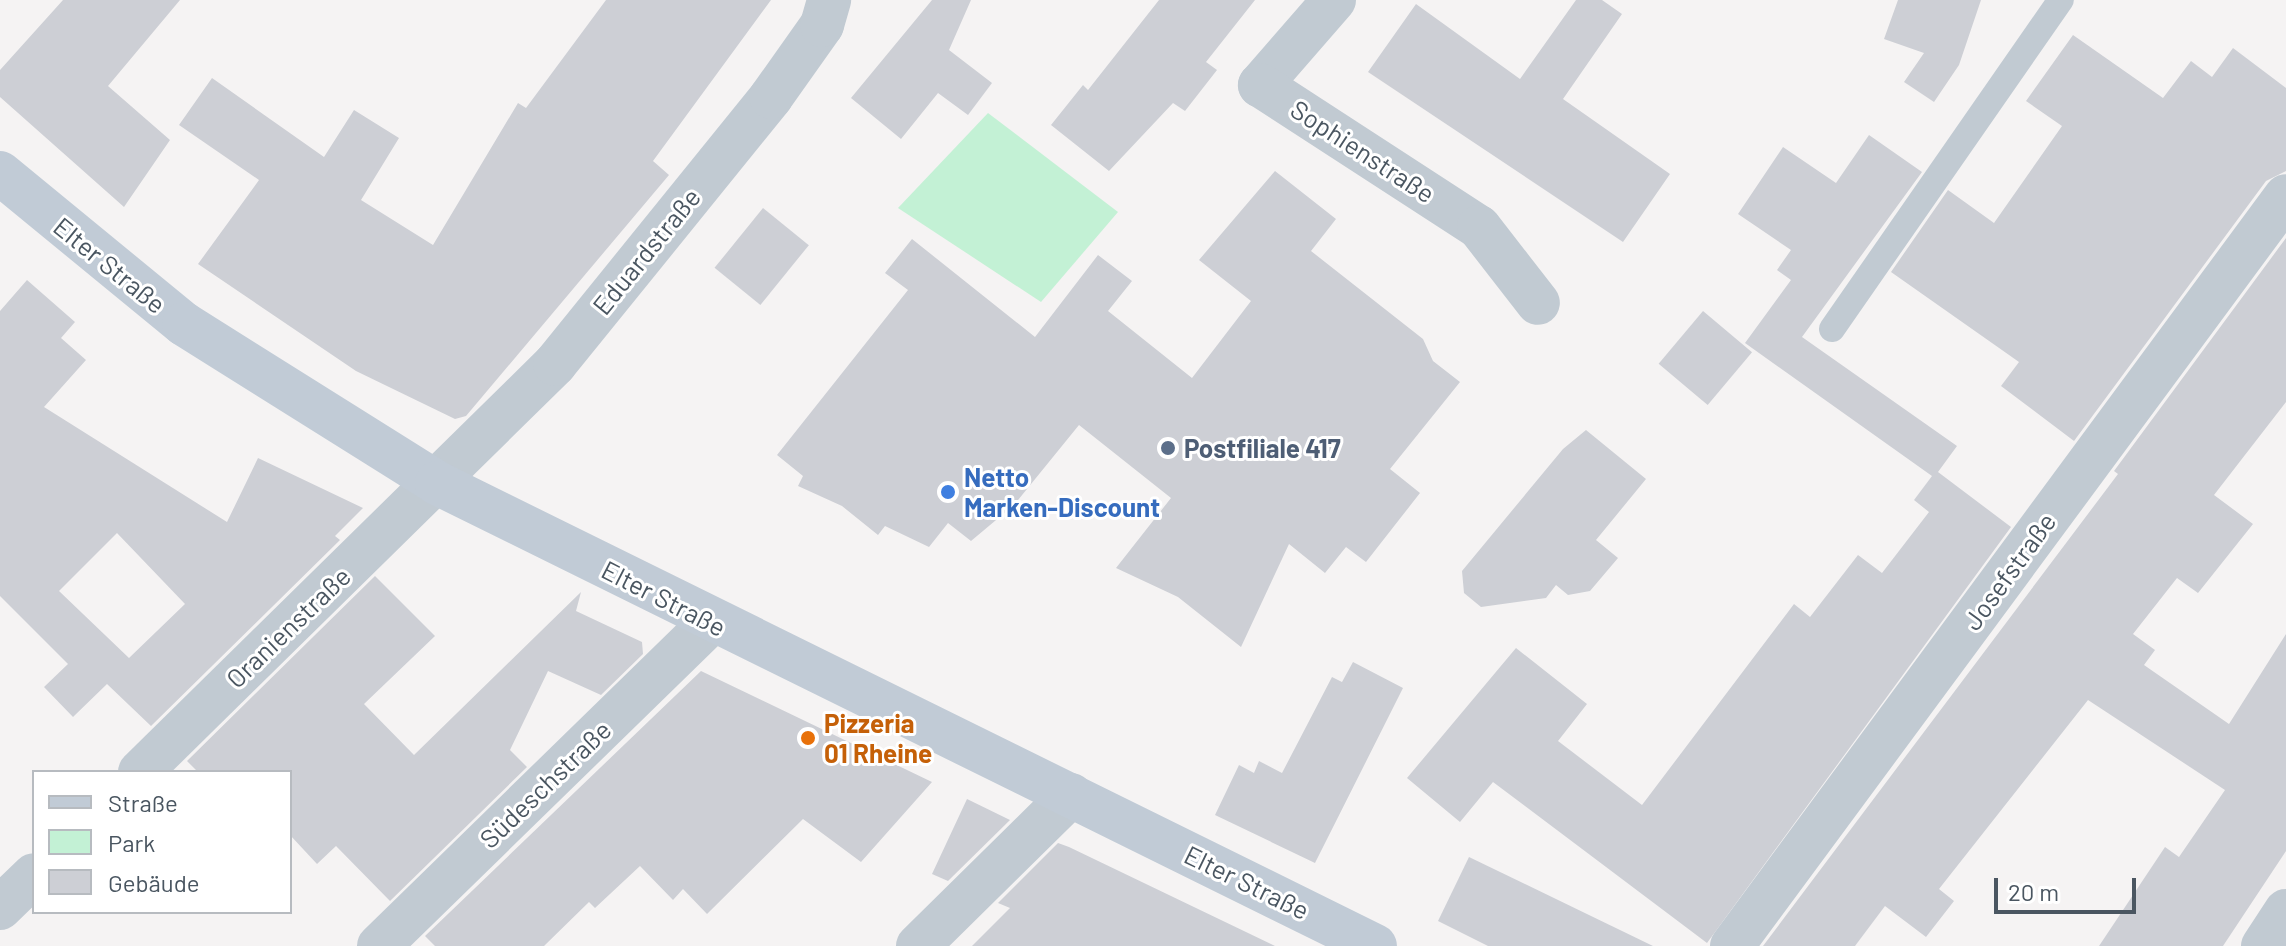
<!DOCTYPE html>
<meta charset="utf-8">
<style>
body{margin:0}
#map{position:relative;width:2286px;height:946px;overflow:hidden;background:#f5f3f3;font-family:Barlow,sans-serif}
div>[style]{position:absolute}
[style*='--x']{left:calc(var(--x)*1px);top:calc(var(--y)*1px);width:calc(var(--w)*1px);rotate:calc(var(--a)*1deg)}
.green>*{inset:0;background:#c3f1d5}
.building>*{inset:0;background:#cdcfd5;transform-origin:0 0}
.service>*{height:26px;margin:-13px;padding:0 13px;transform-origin:13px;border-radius:13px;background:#c1cad2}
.minor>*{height:44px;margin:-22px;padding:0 22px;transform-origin:22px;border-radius:22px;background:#c1cad2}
.secondary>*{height:44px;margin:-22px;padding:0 22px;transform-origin:22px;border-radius:22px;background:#c1cbd6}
.dots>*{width:22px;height:22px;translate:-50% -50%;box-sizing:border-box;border:4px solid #fff;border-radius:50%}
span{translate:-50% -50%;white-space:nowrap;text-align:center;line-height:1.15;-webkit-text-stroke:6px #fff;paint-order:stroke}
.street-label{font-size:26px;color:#4a5661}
.service-label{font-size:26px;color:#4e5e75;font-weight:700}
.left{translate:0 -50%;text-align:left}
.shop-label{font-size:26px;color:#366cbe;font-weight:700}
.food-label{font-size:26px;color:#c56008;font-weight:700}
.legend{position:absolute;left:32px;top:770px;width:260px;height:144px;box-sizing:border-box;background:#fff;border:2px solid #b7bbc0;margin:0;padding:10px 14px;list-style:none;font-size:24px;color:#4a5661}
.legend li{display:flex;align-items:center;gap:16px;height:40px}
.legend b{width:40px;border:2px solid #b7bbc0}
.scale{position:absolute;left:1994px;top:878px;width:142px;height:36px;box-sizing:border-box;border:4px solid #4a5661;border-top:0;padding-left:10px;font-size:24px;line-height:28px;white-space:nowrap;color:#4a5661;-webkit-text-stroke:6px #fff;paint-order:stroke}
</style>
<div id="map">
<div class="green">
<div style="clip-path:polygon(988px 113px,1118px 212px,1041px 302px,898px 208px)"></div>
</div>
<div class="building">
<div style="clip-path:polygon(63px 0,180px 0,108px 86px,170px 140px,124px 207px,0 97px,0 70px)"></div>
<div style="clip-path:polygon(606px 0,771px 0,653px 161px,669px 175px,466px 416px,455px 419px,356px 371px,198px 264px,259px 180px,179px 125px,212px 78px,324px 157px,354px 110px,399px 138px,361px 200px,433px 245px,518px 103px,526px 108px)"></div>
<div style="clip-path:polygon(932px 0,971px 0,949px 50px,992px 83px,968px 115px,938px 93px,901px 139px,851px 98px)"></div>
<div style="clip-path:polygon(1159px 0,1255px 0,1206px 62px,1217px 70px,1185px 111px,1173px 103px,1109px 171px,1051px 125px,1083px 85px,1088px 90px)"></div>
<div style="clip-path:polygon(1576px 0,1602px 0,1622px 14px,1563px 99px,1670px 174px,1623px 242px,1368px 72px,1416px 4px,1520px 79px)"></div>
<div style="clip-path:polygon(1898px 0,1981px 0,1959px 65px,1934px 102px,1904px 82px,1924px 53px,1884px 39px)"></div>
<div style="clip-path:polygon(2073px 35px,2163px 98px,2191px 61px,2212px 77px,2233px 48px,2286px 88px,2286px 171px,2266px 181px,2074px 441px,2001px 386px,2019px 362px,1891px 272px,1948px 190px,1994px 223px,2062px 126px,2026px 101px)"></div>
<div style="clip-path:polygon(1869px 135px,1922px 172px,1802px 337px,1957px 446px,1938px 472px,2011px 527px,1707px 943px,1493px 782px,1460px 822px,1407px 778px,1516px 648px,1587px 704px,1558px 741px,1642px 805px,1794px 604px,1810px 617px,1858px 555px,1882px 573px,1929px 512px,1914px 500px,1932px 476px,1745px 343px,1791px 280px,1777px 270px,1791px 250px,1738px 214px,1783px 147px,1836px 183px)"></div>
<div style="clip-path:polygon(1275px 171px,1336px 219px,1311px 251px,1423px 339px,1433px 361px,1460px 382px,1390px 469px,1420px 493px,1366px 562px,1346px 547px,1325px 573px,1289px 544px,1241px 647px,1178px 597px,1116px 568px,1171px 498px,1079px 425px,1014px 505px,971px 541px,948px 523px,929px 547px,885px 526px,878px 535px,842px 506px,798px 486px,803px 476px,777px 455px,908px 290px,885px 273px,912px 239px,1035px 337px,1098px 255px,1132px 281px,1108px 311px,1192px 378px,1251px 301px,1199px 260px)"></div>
<div style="left:763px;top:208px;width:59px;height:77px;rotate:39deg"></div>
<div style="clip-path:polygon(2286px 238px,2286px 402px,2214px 495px,2253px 524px,2198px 593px,2177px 578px,2133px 634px,2155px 650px,2144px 665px,2229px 724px,2286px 634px,2286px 851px,2223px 946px,2099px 946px,2165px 847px,2179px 857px,2225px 790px,2088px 700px,1939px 889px,1954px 901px,1926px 937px,1885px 906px,1855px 946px,1763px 946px,2118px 474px,2114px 471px)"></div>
<div style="clip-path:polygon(evenodd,27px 280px,75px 322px,61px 338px,86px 360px,44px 407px,227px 522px,258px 458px,363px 508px,335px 536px,340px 540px,151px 726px,107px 684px,73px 717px,44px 687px,68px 664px,0 596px,0 311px,27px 280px,117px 533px,185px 604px,129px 658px,59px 591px,117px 533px)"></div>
<div style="left:1703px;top:311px;width:64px;height:69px;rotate:40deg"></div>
<div style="clip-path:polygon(1586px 430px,1646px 479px,1596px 540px,1618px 558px,1590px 591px,1568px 595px,1556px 585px,1546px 598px,1481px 607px,1464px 593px,1462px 571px,1563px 449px)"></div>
<div style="clip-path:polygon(375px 576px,435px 636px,364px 704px,414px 755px,581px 592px,576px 611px,642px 642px,643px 654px,601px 695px,548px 671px,510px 750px,527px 767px,390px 901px,336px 846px,317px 864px,290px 835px,290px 772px,198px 772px,187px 761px)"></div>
<div style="clip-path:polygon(1353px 662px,1403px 688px,1315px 863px,1215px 815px,1239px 765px,1254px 773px,1259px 761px,1282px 773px,1332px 677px,1342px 682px)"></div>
<div style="clip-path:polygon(701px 671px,932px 782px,861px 862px,803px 819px,707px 914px,683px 889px,673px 900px,640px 866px,595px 908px,589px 902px,544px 946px,435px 946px,425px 936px)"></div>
<div style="clip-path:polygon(967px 799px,1010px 820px,948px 881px,932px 874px)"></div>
<div style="clip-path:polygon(1058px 843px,1069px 847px,1275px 946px,972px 946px,1010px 908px,998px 903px)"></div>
<div style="clip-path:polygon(1469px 857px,1653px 946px,1488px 946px,1438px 921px)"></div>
</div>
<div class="service">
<div style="--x:1832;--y:329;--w:401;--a:-55.2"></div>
</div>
<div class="minor">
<div style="--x:1334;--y:0;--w:113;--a:131"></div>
<div style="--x:1260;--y:85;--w:261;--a:33"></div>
<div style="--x:1479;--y:227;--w:96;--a:52.2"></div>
<div style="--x:140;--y:772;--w:582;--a:-44.51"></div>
<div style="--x:555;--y:364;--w:343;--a:-51"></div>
<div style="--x:771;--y:97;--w:88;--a:-54.7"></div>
<div style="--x:822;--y:25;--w:26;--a:-74"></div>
<div style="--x:0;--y:908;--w:47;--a:-44.1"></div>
<div style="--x:379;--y:946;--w:464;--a:-44.3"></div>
<div style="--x:918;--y:946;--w:215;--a:-44.6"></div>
<div style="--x:1732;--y:946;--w:932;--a:-53.55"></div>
<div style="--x:2263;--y:946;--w:42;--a:-56.7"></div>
</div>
<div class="secondary">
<div style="--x:0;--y:173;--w:238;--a:39.4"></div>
<div style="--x:184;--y:324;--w:299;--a:32.1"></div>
<div style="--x:437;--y:483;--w:1046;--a:26.27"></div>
</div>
<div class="dots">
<div style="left:1168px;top:448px;background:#5c6f8a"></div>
<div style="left:948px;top:492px;background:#3f7fe0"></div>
<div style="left:808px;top:738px;background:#e8710a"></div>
</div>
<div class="street-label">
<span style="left:1363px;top:151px;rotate:33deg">Sophienstraße</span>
<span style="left:646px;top:251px;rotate:-51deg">Eduardstraße</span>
<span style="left:110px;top:265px;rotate:39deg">Elter Straße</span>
<span style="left:2009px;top:571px;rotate:-54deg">Josefstraße</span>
<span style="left:664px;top:598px;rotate:27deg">Elter Straße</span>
<span style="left:288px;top:627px;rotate:-44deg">Oranienstraße</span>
<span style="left:545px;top:784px;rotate:-44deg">Südeschstraße</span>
<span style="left:1247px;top:882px;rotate:26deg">Elter Straße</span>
</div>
<div class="service-label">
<span class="left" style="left:1184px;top:448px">Postfiliale 417</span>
</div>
<div class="shop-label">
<span class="left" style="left:964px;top:492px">Netto<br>Marken-Discount</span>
</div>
<div class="food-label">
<span class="left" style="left:824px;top:738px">Pizzeria<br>01 Rheine</span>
</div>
<ul class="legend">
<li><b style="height:10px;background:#c1cbd6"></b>Straße</li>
<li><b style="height:22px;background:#c3f1d5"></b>Park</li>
<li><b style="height:22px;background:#cdcfd5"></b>Gebäude</li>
</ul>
<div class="scale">20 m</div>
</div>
